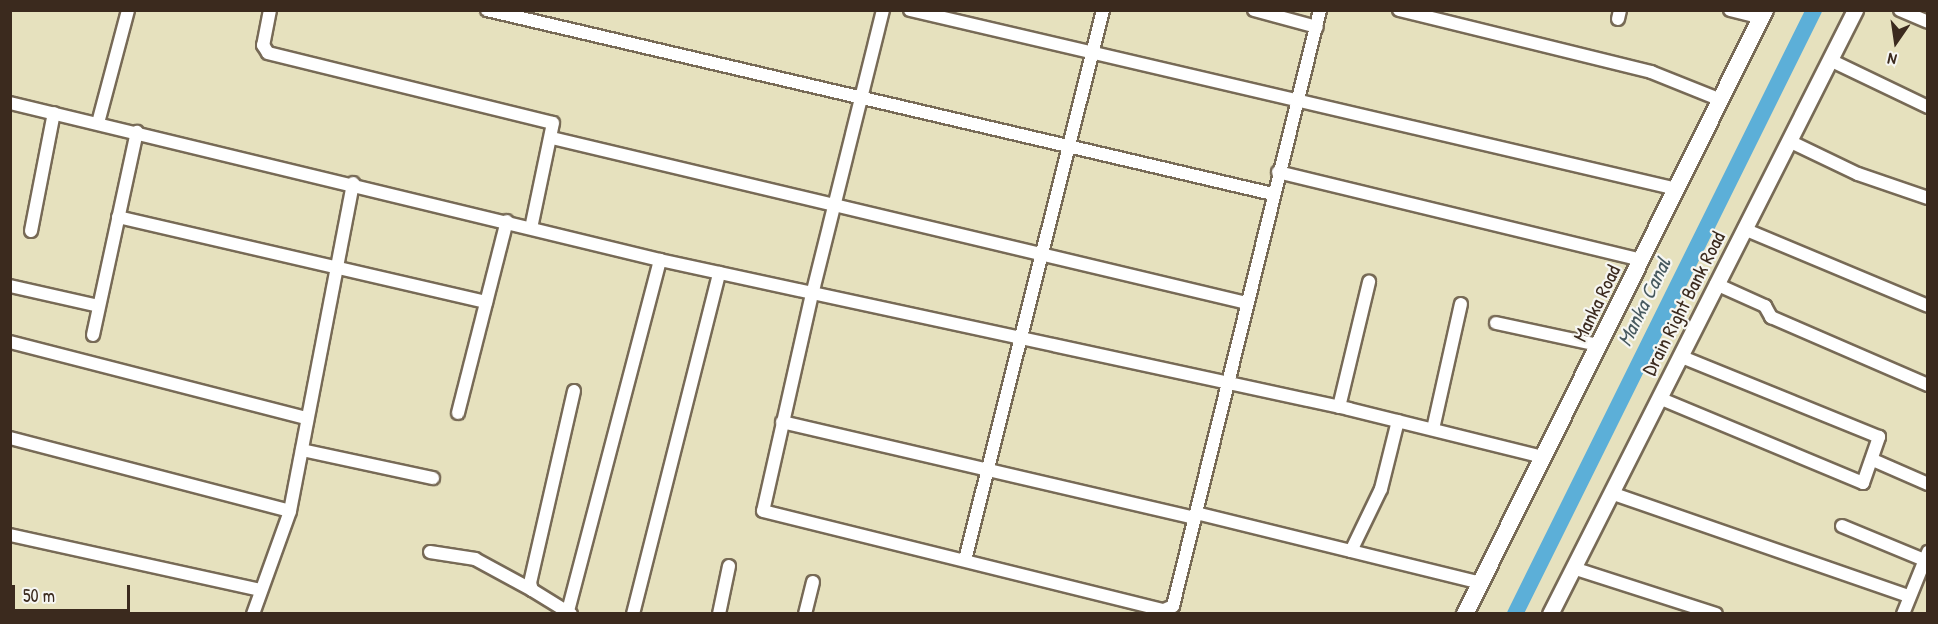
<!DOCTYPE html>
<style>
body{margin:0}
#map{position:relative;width:1938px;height:624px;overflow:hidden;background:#e6e1be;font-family:"Patrick Hand",sans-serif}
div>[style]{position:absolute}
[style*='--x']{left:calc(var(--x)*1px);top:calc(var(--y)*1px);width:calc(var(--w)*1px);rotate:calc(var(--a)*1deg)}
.canal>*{height:16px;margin:-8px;padding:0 8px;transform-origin:8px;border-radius:8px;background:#5cafd8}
.roads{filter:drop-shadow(2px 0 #776a56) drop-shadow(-2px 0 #776a56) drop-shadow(0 2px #776a56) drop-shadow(0 -2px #776a56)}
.minor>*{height:12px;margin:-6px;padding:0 6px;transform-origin:6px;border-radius:6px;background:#fff}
.tertiary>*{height:15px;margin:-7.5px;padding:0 7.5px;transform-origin:7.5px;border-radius:7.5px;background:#fff}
.secondary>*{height:16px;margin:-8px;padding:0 8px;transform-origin:8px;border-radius:8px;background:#fff}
span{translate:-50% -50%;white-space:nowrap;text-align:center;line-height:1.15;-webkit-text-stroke:4.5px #f6f6f2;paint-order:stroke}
.street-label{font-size:20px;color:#3b2a1e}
.water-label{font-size:21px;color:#47595f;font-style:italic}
.frame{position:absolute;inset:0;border:12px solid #3b2a1e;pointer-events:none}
.north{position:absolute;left:1866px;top:12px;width:60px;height:60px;-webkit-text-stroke:4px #f6f6f2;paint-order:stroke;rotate:193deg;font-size:16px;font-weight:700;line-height:24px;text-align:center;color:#3b2a1e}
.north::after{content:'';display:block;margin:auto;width:21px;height:27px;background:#3b2a1e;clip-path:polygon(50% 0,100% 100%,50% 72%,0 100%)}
.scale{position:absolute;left:12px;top:585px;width:118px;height:27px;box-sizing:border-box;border:3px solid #3b2a1e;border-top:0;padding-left:8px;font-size:18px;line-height:21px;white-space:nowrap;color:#3b2a1e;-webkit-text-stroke:4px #f6f6f2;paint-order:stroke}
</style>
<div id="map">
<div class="canal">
<div style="--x:1515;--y:614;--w:674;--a:-63.66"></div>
</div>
<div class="roads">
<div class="minor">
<div style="--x:270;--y:10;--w:36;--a:101"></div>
<div style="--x:263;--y:45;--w:9;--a:58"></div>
<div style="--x:268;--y:53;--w:293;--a:13.8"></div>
<div style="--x:553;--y:123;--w:107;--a:101.8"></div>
<div style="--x:487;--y:10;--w:807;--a:13.18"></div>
<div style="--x:883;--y:10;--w:293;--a:104"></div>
<div style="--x:812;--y:294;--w:222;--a:102.7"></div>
<div style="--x:763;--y:511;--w:413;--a:13.9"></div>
<div style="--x:1164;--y:610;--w:10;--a:-24"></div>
<div style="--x:1173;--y:606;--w:614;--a:-76.14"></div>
<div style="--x:910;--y:10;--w:788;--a:13.14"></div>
<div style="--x:1254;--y:10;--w:65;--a:15.1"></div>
<div style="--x:1399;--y:10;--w:260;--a:13.8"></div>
<div style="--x:1651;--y:72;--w:75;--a:21.8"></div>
<div style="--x:1730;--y:10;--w:33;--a:14"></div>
<div style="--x:1900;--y:10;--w:30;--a:23"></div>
<div style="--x:1618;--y:19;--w:9;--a:-77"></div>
<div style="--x:1830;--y:60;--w:109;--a:25.6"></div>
<div style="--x:10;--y:103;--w:669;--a:13.58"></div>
<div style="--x:660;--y:260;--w:705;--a:12.2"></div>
<div style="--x:1349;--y:409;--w:200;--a:13.9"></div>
<div style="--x:98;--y:123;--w:117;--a:-75.1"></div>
<div style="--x:552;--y:138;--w:714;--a:13.36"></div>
<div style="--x:1789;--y:141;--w:76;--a:25.6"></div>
<div style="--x:1858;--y:174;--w:74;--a:18.9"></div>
<div style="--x:1278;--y:172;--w:374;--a:13.6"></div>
<div style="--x:118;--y:217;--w:378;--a:13"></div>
<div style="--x:1744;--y:229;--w:199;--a:22.7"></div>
<div style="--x:31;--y:231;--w:120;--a:-79"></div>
<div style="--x:1716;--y:284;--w:54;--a:24.2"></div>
<div style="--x:1765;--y:306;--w:13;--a:61"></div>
<div style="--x:1771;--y:317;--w:171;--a:23.4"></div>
<div style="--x:10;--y:286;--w:91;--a:12.7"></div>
<div style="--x:1496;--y:323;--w:105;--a:12.1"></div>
<div style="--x:93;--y:335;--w:208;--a:-77.8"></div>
<div style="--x:10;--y:342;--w:307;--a:14.4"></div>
<div style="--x:1659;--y:398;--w:221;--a:22.6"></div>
<div style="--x:1863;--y:483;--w:49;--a:-70.8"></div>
<div style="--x:1879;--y:437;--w:215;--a:-157.9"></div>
<div style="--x:1339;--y:407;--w:129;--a:-76.5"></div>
<div style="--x:458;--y:413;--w:198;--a:-75.7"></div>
<div style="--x:782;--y:422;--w:424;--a:13.1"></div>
<div style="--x:1433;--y:429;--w:128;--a:-77.4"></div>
<div style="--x:10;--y:438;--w:289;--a:14.6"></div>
<div style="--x:302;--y:450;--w:134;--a:12.1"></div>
<div style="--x:1873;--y:460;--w:60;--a:23.6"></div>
<div style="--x:1611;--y:493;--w:315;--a:19.1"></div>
<div style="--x:1196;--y:513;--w:292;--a:13.8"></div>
<div style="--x:1842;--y:526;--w:89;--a:22.5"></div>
<div style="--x:10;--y:535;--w:257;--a:12.4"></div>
<div style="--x:1351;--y:551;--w:69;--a:-64.2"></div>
<div style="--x:1381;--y:489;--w:70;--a:-76"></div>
<div style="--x:430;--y:552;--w:46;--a:8.8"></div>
<div style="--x:475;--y:559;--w:65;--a:28.5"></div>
<div style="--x:965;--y:560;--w:567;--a:-75.91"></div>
<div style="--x:1573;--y:568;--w:150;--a:17.8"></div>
<div style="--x:568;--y:611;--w:363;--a:-75.3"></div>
<div style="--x:253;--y:614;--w:109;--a:-70.2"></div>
<div style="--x:290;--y:511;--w:334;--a:-79.1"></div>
<div style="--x:571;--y:614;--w:46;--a:-148.4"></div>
<div style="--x:532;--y:590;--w:7;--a:-106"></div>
<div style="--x:530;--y:583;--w:197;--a:-77.1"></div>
<div style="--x:633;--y:614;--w:352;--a:-75.8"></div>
<div style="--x:719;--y:614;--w:49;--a:-78.2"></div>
<div style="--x:805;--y:614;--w:33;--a:-76"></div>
<div style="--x:1903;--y:614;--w:67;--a:-68"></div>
</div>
<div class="tertiary">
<div style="--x:1550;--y:614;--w:677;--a:-63.21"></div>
</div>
<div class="secondary">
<div style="--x:1465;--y:614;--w:674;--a:-63.59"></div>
</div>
</div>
<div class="street-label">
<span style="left:1596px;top:303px;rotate:-64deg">Manka Road</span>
<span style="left:1683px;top:303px;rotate:-63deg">Drain Right Bank Road</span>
</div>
<div class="water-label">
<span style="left:1644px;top:302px;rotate:-64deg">Manka Canal</span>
</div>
<div class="frame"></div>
<div class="north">N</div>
<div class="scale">50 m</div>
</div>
